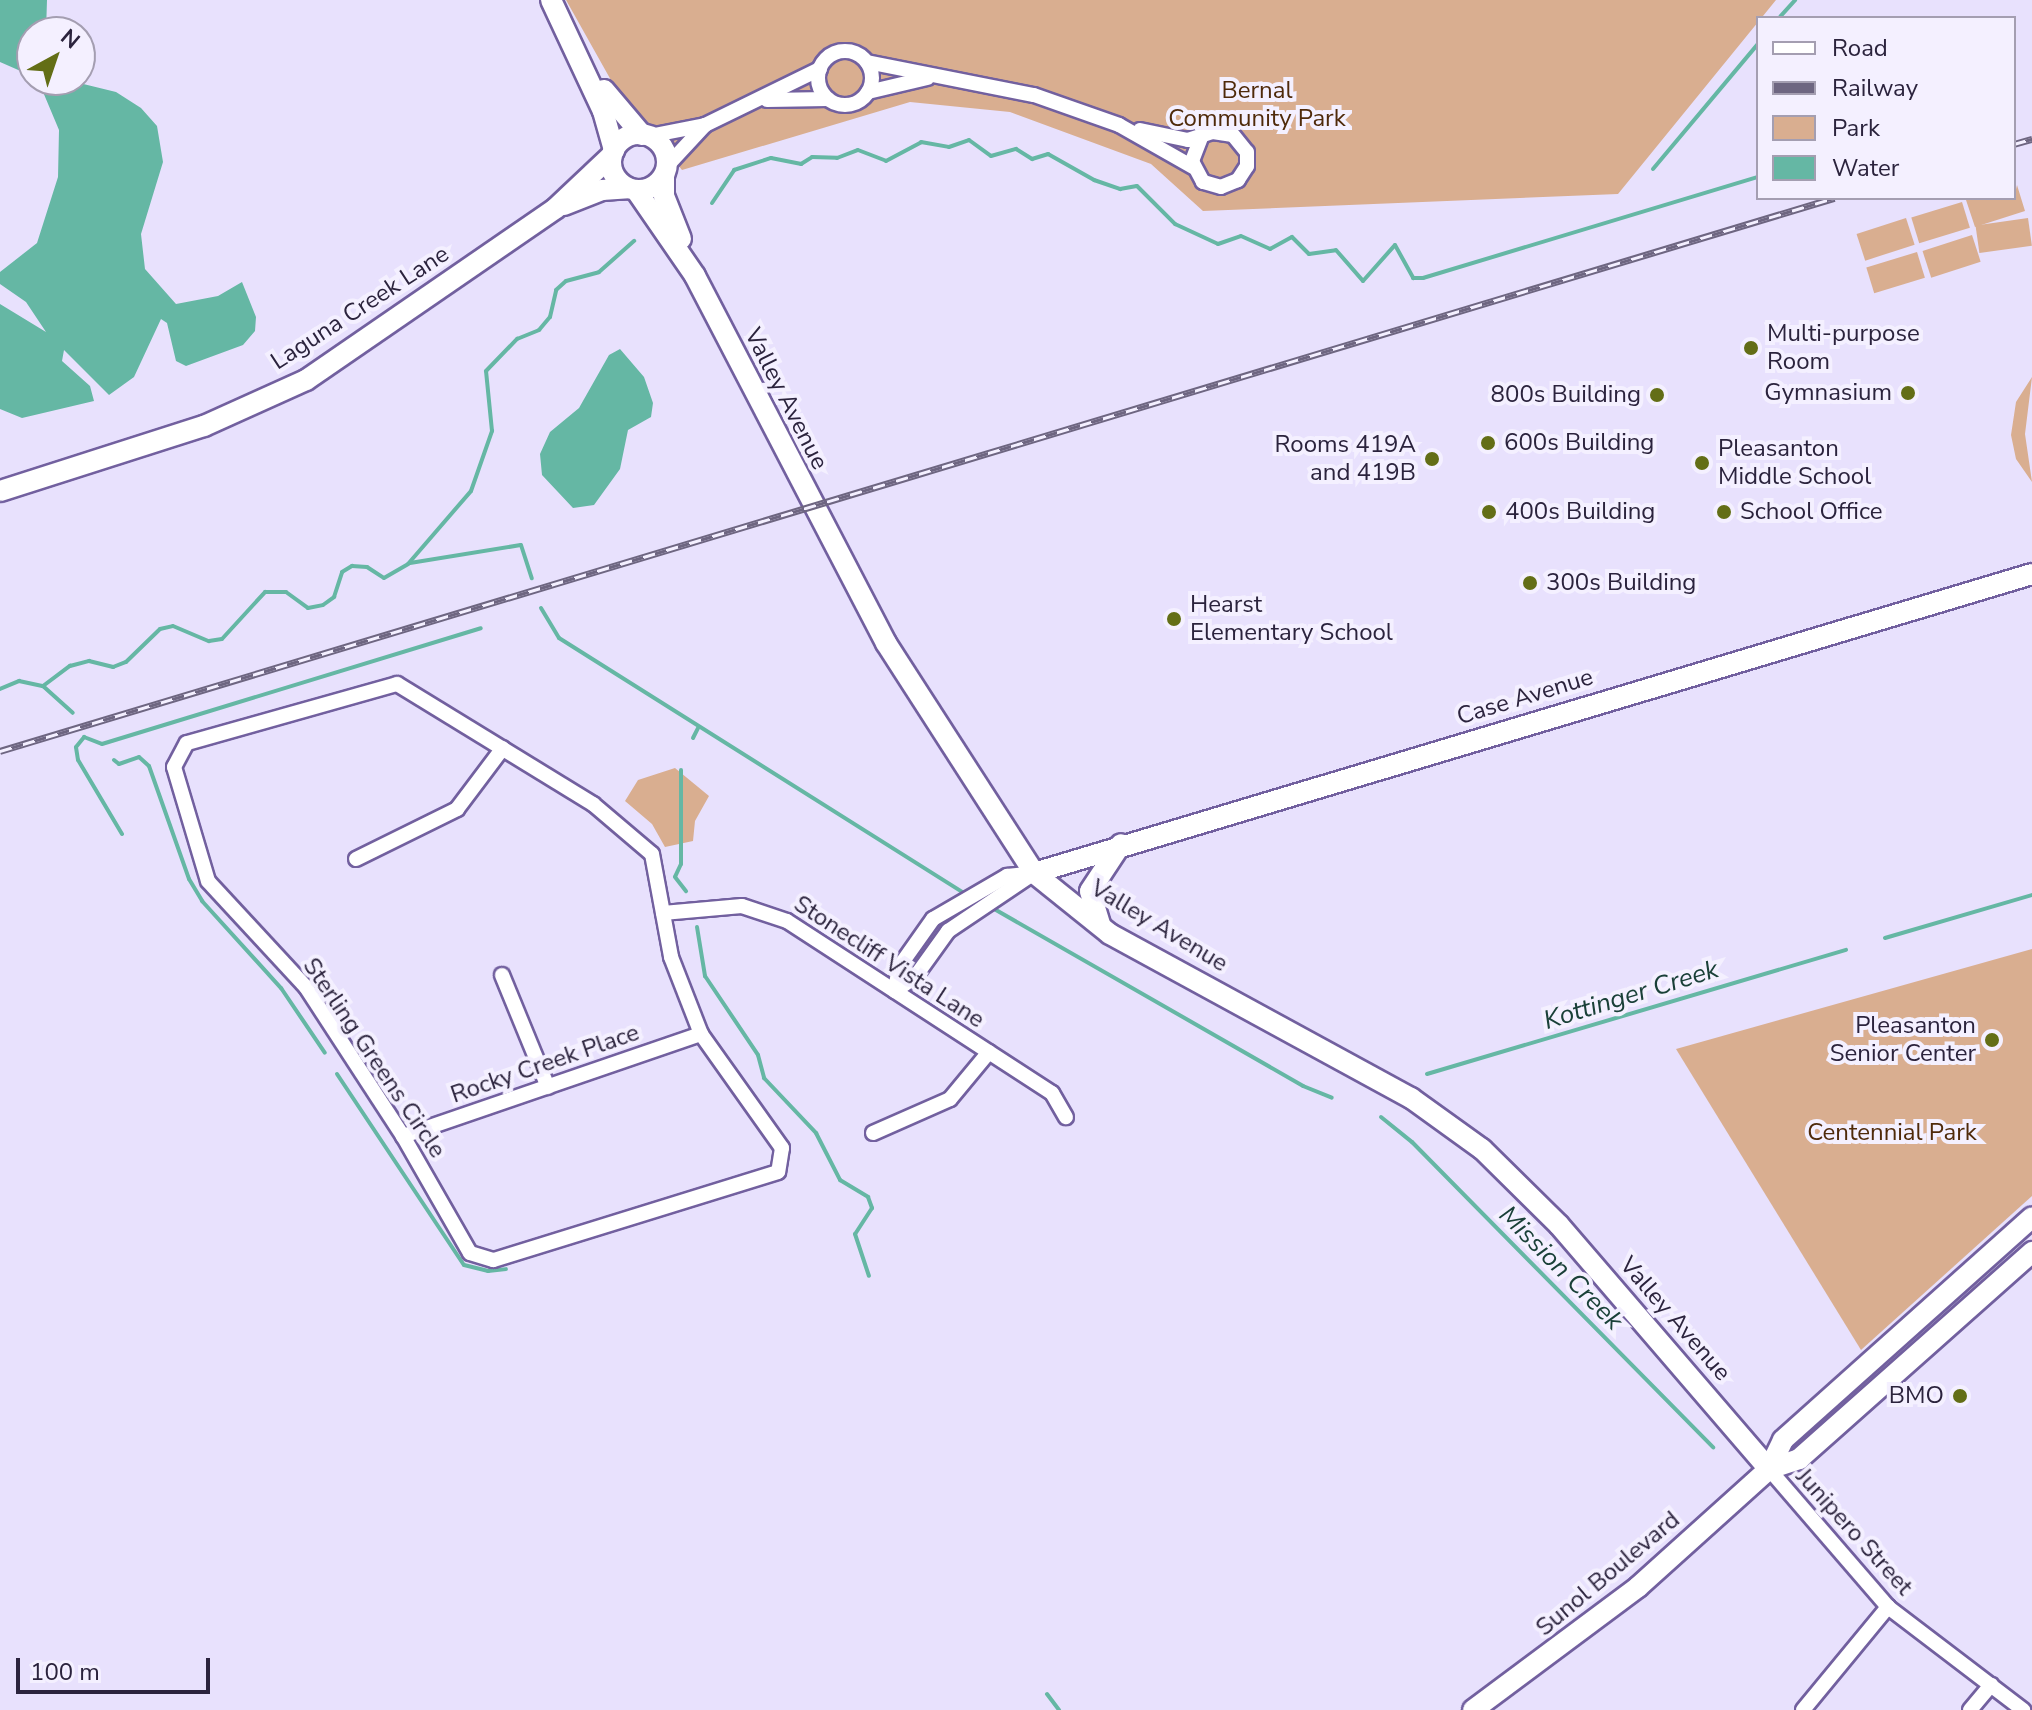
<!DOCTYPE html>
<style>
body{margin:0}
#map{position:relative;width:2032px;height:1710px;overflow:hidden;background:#e8e1fd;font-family:"Nunito Sans",sans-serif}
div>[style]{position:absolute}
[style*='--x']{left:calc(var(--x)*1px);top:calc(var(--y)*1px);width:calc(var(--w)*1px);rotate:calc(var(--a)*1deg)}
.green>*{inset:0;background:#d9ae90;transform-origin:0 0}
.water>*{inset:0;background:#65b7a4}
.stream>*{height:4px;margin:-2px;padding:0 2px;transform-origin:2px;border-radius:2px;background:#65b7a4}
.roads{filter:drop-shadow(2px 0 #72609f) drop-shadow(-2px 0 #72609f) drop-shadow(0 2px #72609f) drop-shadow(0 -2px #72609f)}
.street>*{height:14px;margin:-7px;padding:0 7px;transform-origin:7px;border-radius:7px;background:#fff}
.street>.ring{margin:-7px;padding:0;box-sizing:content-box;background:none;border:14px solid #fff;border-radius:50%}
.secondary>*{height:20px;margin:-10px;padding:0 10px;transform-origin:10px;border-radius:10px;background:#fff}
.secondary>.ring{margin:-10px;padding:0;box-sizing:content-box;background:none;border:20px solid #fff;border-radius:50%}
.rail>*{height:7px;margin-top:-3.5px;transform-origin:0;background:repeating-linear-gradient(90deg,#f4f0ff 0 12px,#6e6681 0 24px);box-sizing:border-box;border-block:2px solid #6e6681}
.dots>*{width:22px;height:22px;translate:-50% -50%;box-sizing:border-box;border:4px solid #f4f0ff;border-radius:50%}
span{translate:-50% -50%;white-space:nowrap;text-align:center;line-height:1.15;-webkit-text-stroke:8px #f4f0ff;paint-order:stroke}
.park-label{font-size:24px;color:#4f2a0a}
.street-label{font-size:24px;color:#2b233d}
.poi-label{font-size:24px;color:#2b233d}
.left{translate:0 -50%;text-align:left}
.right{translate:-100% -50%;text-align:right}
.water-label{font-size:26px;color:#1a4038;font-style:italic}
.legend{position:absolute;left:1756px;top:16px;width:260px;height:184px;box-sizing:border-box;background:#f4f0ff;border:2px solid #a49eb1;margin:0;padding:10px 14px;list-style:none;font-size:24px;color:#2b233d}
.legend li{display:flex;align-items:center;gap:16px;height:40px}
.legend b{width:40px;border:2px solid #a49eb1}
.north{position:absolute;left:16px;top:16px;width:80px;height:80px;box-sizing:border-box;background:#f4f0ff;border:2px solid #a49eb1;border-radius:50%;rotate:40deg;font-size:22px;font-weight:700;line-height:32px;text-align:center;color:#2b233d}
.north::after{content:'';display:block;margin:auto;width:28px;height:36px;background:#636e16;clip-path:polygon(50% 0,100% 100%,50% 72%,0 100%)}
.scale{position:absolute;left:16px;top:1658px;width:194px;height:36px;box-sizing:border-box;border:4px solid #2b233d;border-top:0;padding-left:10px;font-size:24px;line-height:28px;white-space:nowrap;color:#2b233d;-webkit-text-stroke:6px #f4f0ff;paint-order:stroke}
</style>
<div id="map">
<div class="green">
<div style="clip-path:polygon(566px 0,1776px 0,1618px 194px,1203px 211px,1151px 164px,1010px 112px,910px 102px,682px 170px,612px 82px)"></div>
<div style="clip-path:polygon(2017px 185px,2025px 211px,1975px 227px,1966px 200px,2014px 198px)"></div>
<div style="left:1962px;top:202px;width:27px;height:53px;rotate:73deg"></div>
<div style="left:1906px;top:218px;width:28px;height:52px;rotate:72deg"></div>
<div style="left:2028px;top:218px;width:28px;height:53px;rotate:82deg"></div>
<div style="left:1972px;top:235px;width:28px;height:52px;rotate:72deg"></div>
<div style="left:1917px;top:252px;width:27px;height:53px;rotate:73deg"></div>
<div style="clip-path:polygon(2032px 377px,2025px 434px,2032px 482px,2016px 459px,2011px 435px,2016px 402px)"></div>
<div style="clip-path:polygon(675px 768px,709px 796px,695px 821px,693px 841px,665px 847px,652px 824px,625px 801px,638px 780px)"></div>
<div style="clip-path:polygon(2032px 949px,2032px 1196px,1861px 1350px,1676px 1049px)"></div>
</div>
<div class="water">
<div style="clip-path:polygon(0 0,47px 0,46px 32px,32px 32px,32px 76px,0 62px)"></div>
<div style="clip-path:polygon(38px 80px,67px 80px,116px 92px,141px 108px,157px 126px,163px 162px,141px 234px,145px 269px,176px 304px,218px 296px,242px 282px,256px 317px,255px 331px,243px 345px,186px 366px,176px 361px,167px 323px,161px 319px,134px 377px,109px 395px,64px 350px,62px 361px,90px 386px,94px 401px,22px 418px,0 409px,0 304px,46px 332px,26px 302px,0 284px,0 272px,37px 243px,58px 177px,59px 130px)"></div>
<div style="clip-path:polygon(620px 349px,644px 377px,653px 403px,651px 417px,628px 430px,620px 469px,594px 505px,573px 508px,542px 475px,540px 454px,550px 432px,579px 408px,609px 355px)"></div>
</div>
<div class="stream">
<div style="--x:1779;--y:18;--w:24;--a:-48"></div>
<div style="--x:1653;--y:169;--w:163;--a:-50"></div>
<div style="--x:712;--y:203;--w:40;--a:-56"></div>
<div style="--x:734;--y:170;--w:39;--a:-18"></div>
<div style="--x:771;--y:158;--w:31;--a:11"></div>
<div style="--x:801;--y:164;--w:13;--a:-32"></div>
<div style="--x:812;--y:157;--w:25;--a:2"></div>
<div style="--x:837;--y:158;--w:22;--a:-21"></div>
<div style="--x:858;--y:150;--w:30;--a:21"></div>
<div style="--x:886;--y:161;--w:40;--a:-28"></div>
<div style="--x:921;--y:142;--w:28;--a:10"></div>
<div style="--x:949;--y:147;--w:21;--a:-19"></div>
<div style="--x:969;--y:140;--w:27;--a:36"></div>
<div style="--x:991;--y:156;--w:26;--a:-16"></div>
<div style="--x:1016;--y:149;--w:19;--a:32"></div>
<div style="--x:1032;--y:159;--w:17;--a:-17"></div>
<div style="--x:1048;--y:154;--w:53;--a:29.5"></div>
<div style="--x:1094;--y:180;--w:28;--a:19"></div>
<div style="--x:1120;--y:189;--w:17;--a:-10"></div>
<div style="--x:1137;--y:186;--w:54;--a:45"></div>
<div style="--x:1175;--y:224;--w:47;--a:24.9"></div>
<div style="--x:1218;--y:244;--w:24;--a:-19"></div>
<div style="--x:1241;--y:236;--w:32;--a:24"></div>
<div style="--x:1270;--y:249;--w:25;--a:-29"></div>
<div style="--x:1292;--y:237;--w:24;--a:45"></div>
<div style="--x:1309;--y:254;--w:27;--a:-8"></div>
<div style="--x:1336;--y:250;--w:41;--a:48.9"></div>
<div style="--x:1363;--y:281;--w:48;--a:-48.4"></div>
<div style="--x:1395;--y:245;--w:38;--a:61"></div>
<div style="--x:1413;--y:278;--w:10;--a:0"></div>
<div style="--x:1423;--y:278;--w:350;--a:-16.8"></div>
<div style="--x:410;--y:563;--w:112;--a:-9.2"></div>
<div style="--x:521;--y:545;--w:35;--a:72"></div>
<div style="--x:541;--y:608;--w:35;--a:59"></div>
<div style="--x:559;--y:638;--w:482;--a:32.2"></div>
<div style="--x:43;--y:686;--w:40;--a:42"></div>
<div style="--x:0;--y:689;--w:21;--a:-23"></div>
<div style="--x:19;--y:681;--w:25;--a:12"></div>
<div style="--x:43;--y:686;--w:34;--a:-37"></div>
<div style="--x:70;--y:666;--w:20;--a:-15"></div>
<div style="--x:89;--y:661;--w:25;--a:14"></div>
<div style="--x:113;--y:667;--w:14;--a:-21"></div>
<div style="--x:126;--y:662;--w:47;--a:-44.1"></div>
<div style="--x:160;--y:629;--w:13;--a:-13"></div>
<div style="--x:173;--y:626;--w:39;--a:23"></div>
<div style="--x:209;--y:641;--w:13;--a:-9"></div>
<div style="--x:222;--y:639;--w:64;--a:-47.5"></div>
<div style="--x:265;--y:592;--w:21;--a:0"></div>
<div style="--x:286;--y:592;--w:27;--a:36"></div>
<div style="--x:308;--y:608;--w:15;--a:-11"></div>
<div style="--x:323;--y:605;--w:14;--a:-36"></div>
<div style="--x:334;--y:597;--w:26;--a:-72"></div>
<div style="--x:342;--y:572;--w:12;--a:-31"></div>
<div style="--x:352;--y:566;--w:15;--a:4"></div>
<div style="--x:367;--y:567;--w:20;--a:33"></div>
<div style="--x:384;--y:578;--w:28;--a:-30"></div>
<div style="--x:408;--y:564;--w:96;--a:-49.2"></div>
<div style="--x:471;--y:491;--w:64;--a:-70.7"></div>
<div style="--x:492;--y:431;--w:60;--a:-95.7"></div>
<div style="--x:486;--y:371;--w:45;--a:-45.9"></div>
<div style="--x:517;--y:339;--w:24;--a:-22"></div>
<div style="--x:539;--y:330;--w:17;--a:-50"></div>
<div style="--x:550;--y:317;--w:28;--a:-77"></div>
<div style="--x:556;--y:290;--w:13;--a:-42"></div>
<div style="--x:566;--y:281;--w:34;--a:-15"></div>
<div style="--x:599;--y:272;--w:47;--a:-41.5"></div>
<div style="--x:693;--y:738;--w:11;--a:-63"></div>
<div style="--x:114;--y:760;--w:6;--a:39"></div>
<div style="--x:119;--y:764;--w:21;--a:-19"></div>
<div style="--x:139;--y:757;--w:13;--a:42"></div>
<div style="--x:149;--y:766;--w:120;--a:70.5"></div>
<div style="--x:189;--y:879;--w:26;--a:59"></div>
<div style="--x:202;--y:901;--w:118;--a:47.8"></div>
<div style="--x:281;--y:988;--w:78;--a:55.9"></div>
<div style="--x:681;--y:770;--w:94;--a:90"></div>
<div style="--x:681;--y:864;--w:14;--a:115"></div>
<div style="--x:675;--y:877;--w:18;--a:52"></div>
<div style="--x:122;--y:834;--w:86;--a:-120.7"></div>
<div style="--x:78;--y:760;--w:13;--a:-99"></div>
<div style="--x:76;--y:747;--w:13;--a:-51"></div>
<div style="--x:84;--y:737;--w:19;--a:21"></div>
<div style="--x:102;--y:744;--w:396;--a:-17"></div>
<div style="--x:989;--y:906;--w:362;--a:29.8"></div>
<div style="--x:1303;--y:1086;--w:31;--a:22"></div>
<div style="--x:697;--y:927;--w:50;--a:80.7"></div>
<div style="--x:705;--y:976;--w:95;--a:56.1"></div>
<div style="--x:758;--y:1055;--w:24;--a:75"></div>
<div style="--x:764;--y:1078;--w:76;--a:46.6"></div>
<div style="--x:816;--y:1133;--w:53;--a:62.9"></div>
<div style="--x:840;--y:1180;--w:33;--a:31"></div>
<div style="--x:868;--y:1197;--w:12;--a:70"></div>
<div style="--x:872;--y:1208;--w:31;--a:123"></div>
<div style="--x:855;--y:1234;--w:44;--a:71.6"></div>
<div style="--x:1885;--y:938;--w:153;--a:-16.3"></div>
<div style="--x:337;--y:1074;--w:229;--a:56.4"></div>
<div style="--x:464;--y:1265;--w:25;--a:14"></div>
<div style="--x:488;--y:1271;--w:18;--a:-6"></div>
<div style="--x:1427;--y:1074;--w:437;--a:-16.5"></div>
<div style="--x:1381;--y:1117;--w:40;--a:39"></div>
<div style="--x:1412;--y:1142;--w:429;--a:45.4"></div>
<div style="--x:1047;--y:1694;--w:20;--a:53"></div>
</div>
<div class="roads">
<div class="street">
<div class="ring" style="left:818px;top:51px;width:40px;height:40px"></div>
<div style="--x:867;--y:62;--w:170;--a:11.2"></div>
<div style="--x:1034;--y:95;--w:90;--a:19.4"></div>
<div style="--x:1119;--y:125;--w:85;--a:29.6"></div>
<div style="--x:868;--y:92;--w:61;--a:-13.3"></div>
<div style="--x:767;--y:100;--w:61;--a:-0.9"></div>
<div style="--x:1140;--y:130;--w:49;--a:11.8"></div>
<div style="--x:1188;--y:140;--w:26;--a:-18"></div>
<div style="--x:1213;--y:132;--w:20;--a:9"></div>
<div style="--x:1233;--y:135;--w:22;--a:51"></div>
<div style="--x:1247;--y:152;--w:14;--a:90"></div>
<div style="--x:1247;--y:166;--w:17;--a:123"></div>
<div style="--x:1238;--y:180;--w:18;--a:158"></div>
<div style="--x:1221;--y:187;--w:19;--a:-164"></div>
<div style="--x:1203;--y:182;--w:24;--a:-118"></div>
<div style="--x:1192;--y:161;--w:25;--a:-69"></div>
<div style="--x:649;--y:136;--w:57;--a:-11.1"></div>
<div style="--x:705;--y:125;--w:128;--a:-26"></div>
<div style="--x:667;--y:166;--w:56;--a:-47.2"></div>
<div style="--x:397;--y:684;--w:230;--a:31.5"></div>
<div style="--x:593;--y:804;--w:77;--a:40.3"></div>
<div style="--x:652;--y:854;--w:105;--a:79.5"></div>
<div style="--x:671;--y:957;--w:83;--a:68.7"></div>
<div style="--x:701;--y:1034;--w:140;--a:54.6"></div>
<div style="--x:782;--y:1148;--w:24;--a:99"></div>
<div style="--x:778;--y:1172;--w:298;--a:162.8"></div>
<div style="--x:493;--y:1260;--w:24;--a:-163"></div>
<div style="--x:470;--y:1253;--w:135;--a:-119.8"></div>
<div style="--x:403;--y:1136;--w:178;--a:-123.1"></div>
<div style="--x:306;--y:987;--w:144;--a:-132.8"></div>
<div style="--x:208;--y:881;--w:119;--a:-106.6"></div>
<div style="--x:174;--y:767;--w:27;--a:-62"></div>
<div style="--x:187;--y:743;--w:218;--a:-15.7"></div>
<div style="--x:356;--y:859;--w:113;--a:-26.3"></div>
<div style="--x:457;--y:809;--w:76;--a:-53"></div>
<div style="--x:663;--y:913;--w:79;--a:-5.1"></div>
<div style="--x:742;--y:906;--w:47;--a:18.4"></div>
<div style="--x:787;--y:921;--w:316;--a:33"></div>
<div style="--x:1052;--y:1093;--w:28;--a:60"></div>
<div style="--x:502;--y:975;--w:121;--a:67.7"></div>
<div style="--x:895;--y:991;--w:24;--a:-81"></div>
<div style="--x:899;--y:967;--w:59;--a:-54.7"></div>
<div style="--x:933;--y:919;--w:86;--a:-30.2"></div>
<div style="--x:1007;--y:876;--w:27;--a:-6"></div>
<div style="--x:895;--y:991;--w:24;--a:-35"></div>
<div style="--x:915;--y:977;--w:57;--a:-54.3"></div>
<div style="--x:948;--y:931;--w:104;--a:-34"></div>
<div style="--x:873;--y:1133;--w:84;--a:-23.8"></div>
<div style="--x:950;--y:1099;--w:61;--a:-50.3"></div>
<div style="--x:403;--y:1136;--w:315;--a:-18.9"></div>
<div style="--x:1769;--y:1469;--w:182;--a:49.2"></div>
<div style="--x:1888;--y:1607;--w:170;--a:37.3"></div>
<div style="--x:1803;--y:1710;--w:134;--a:-50.5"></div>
<div style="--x:1970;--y:1710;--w:33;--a:-50"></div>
</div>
<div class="secondary">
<div style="--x:551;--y:0;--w:123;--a:64.9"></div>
<div style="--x:603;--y:111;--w:41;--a:74.2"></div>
<div style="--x:604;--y:90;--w:59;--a:49.8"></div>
<div class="ring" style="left:611px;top:134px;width:36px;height:36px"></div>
<div style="--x:664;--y:176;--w:20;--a:90"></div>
<div style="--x:664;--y:196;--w:46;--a:68.4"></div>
<div style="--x:636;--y:190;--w:104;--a:55.5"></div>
<div style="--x:695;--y:276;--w:414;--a:62.5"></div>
<div style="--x:886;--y:643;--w:274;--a:57.2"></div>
<div style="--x:1034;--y:873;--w:97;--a:38.8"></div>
<div style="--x:1110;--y:934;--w:343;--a:28.6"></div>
<div style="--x:1411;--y:1098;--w:87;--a:35.7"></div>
<div style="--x:1482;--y:1149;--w:108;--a:44.6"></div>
<div style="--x:1559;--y:1225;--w:322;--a:49.3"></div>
<div style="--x:564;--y:205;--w:41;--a:-21.5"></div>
<div style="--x:602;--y:190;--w:26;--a:-4"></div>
<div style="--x:0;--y:491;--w:214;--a:-17.7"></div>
<div style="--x:204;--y:426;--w:112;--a:-24.3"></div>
<div style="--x:306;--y:380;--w:303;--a:-34.5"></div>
<div style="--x:556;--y:208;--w:77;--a:-43.4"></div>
<div style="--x:1034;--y:873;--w:1042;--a:-16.68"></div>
<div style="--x:1100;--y:924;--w:34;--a:-107"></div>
<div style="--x:1090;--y:891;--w:56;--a:-56.6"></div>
<div style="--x:1769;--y:1469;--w:32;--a:-18"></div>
<div style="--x:1799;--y:1459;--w:312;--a:-41.6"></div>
<div style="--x:1473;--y:1710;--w:206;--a:-36.7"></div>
<div style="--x:1638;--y:1587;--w:176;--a:-42"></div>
<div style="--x:1769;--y:1469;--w:32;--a:-64"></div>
<div style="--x:1783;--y:1440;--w:334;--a:-41.8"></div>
</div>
</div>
<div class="rail">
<div style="--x:2014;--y:144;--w:19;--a:-16"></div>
<div style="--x:0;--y:751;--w:1916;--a:-16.78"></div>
</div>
<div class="dots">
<div style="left:1751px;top:348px;background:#636e16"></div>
<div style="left:1908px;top:393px;background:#636e16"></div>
<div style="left:1657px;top:395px;background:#636e16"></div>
<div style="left:1488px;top:443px;background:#636e16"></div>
<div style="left:1432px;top:459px;background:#636e16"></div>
<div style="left:1702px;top:463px;background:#636e16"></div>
<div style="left:1489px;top:512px;background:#636e16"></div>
<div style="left:1724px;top:512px;background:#636e16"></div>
<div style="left:1530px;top:583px;background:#636e16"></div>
<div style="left:1174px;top:619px;background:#636e16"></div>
<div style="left:1992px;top:1040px;background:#636e16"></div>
<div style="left:1960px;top:1396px;background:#636e16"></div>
</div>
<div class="park-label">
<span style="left:1257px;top:105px">Bernal<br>Community Park</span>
<span style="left:1892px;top:1133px">Centennial Park</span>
</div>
<div class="street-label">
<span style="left:360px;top:308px;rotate:-33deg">Laguna Creek Lane</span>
<span style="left:786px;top:399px;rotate:63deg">Valley Avenue</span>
<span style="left:1525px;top:697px;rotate:-17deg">Case Avenue</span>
<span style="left:1159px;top:926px;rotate:31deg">Valley Avenue</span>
<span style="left:889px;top:962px;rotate:33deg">Stonecliff Vista Lane</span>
<span style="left:374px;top:1058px;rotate:56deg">Sterling Greens Circle</span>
<span style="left:545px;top:1064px;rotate:-19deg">Rocky Creek Place</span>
<span style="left:1675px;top:1319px;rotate:49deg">Valley Avenue</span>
<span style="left:1854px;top:1532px;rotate:48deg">Junipero Street</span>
<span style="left:1608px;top:1574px;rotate:-40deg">Sunol Boulevard</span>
</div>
<div class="poi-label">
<span class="left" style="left:1767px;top:348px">Multi-purpose<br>Room</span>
<span class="right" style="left:1892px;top:393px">Gymnasium</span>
<span class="right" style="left:1641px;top:395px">800s Building</span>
<span class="left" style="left:1504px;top:443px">600s Building</span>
<span class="right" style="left:1416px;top:459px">Rooms 419A<br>and 419B</span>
<span class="left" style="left:1718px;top:463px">Pleasanton<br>Middle School</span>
<span class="left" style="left:1505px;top:512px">400s Building</span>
<span class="left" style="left:1740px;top:512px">School Office</span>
<span class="left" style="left:1546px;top:583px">300s Building</span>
<span class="left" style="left:1190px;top:619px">Hearst<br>Elementary School</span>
<span class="right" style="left:1976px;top:1040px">Pleasanton<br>Senior Center</span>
<span class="right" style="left:1944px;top:1396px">BMO</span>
</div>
<div class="water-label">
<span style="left:1631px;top:995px;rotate:-17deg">Kottinger Creek</span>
<span style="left:1561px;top:1268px;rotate:45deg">Mission Creek</span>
</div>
<ul class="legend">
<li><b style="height:10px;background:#fff"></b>Road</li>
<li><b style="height:10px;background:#6e6681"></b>Railway</li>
<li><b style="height:22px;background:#d9ae90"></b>Park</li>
<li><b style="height:22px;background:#65b7a4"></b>Water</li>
</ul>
<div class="north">N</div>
<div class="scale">100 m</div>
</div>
